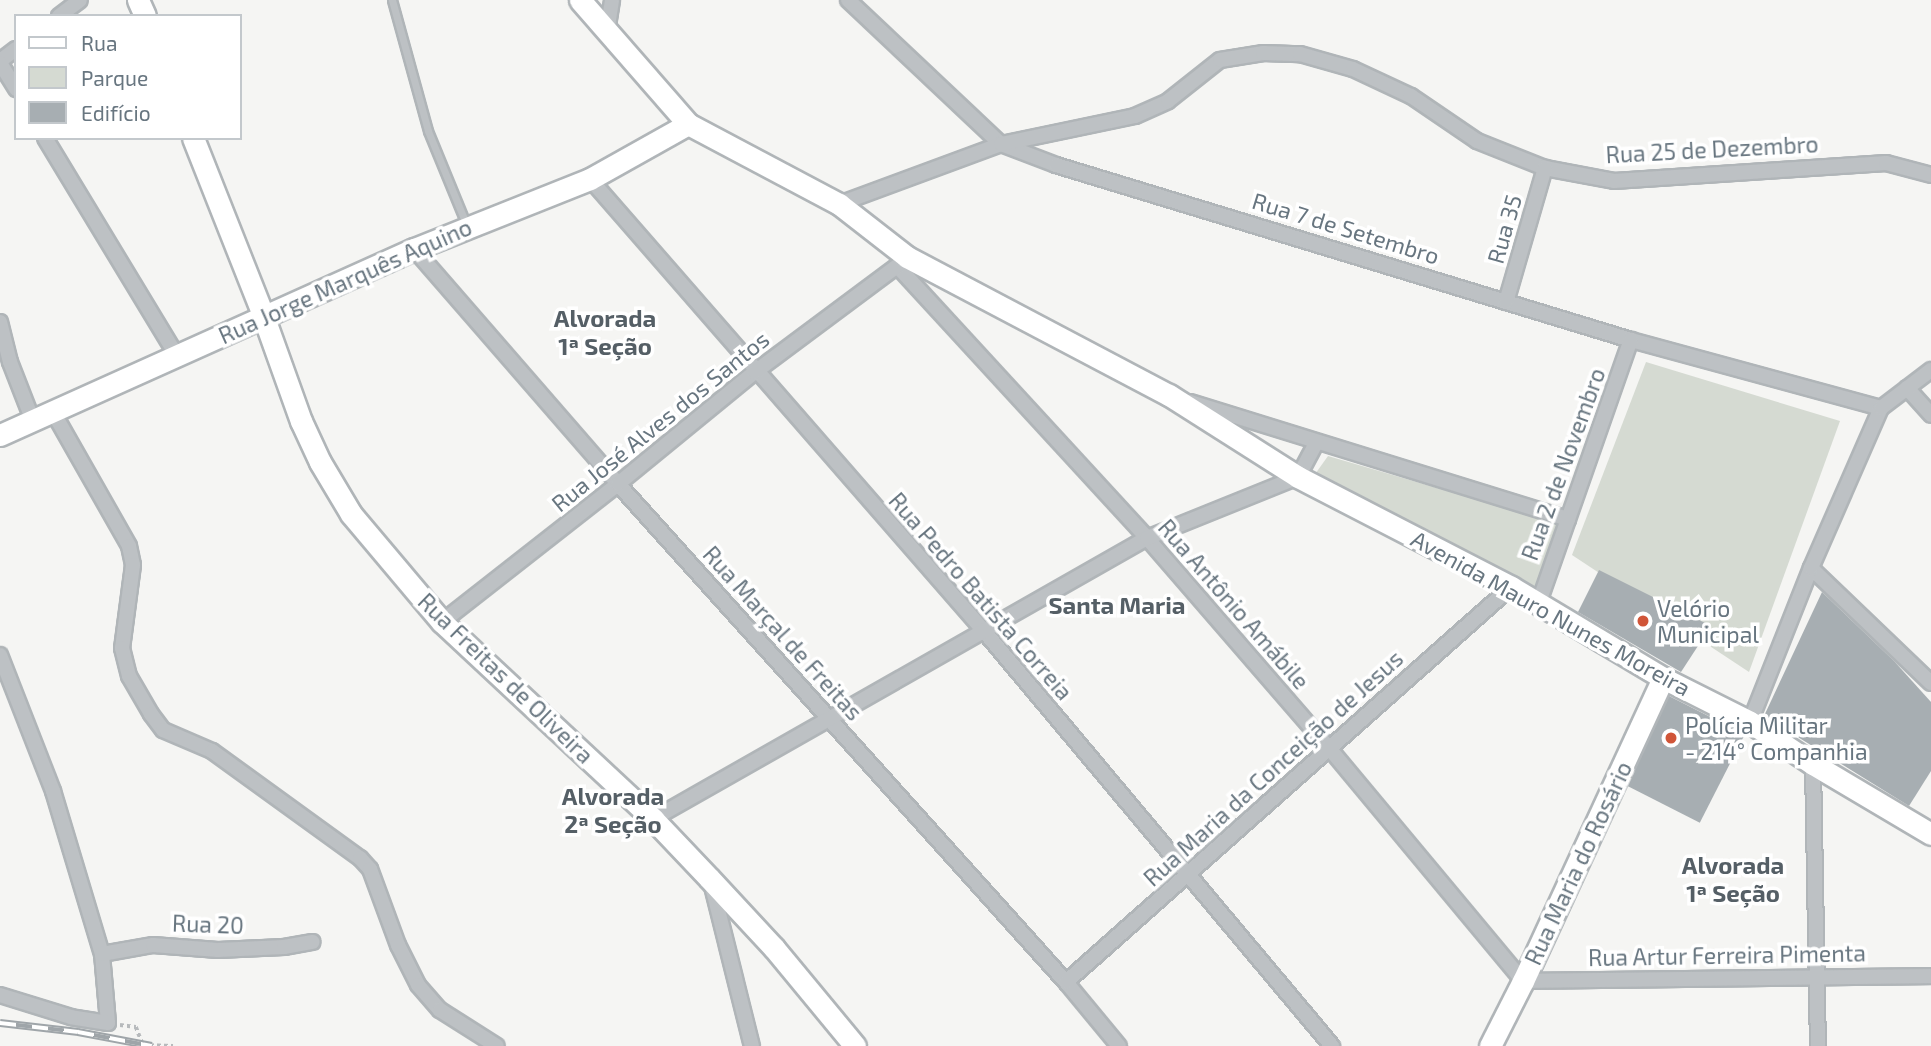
<!DOCTYPE html>
<meta charset="utf-8">
<style>
body{margin:0}
#map{position:relative;width:1931px;height:1046px;overflow:hidden;background:#f5f5f3;font-family:"Exo 2",sans-serif}
div>[style]{position:absolute}
[style*='--x']{left:calc(var(--x)*1px);top:calc(var(--y)*1px);width:calc(var(--w)*1px);rotate:calc(var(--a)*1deg)}
.green>*{inset:0;background:#d5dad2}
.building>*{inset:0;background:#a7aeb2;transform-origin:0 0}
.path>*{height:3.5px;margin-top:-1.75px;transform-origin:0;background:repeating-linear-gradient(90deg,#b7babc 0 3.5px,transparent 0 7px)}
.roads{filter:drop-shadow(2px 0 #b0b5b8) drop-shadow(-2px 0 #b0b5b8) drop-shadow(0 2px #b0b5b8) drop-shadow(0 -2px #b0b5b8)}
.lane>*{height:7px;margin:-3.5px;padding:0 3.5px;transform-origin:3.5px;border-radius:3.5px;background:#bdc1c4}
.street>*{height:14px;margin:-7px;padding:0 7px;transform-origin:7px;border-radius:7px;background:#bdc1c4}
.secondary>*{height:21px;margin:-10.5px;padding:0 10.5px;transform-origin:10.5px;border-radius:10.5px;background:#fff}
.rail>*{height:8px;margin-top:-4px;transform-origin:0;background:repeating-linear-gradient(90deg,#fff 0 16px,#9fa5a9 0 32px);box-sizing:border-box;border-block:2px solid #9fa5a9}
.dots>*{width:19px;height:19px;translate:-50% -50%;box-sizing:border-box;border:4px solid #fff;border-radius:50%}
span{translate:-50% -50%;white-space:nowrap;text-align:center;line-height:1.15;-webkit-text-stroke:7px #fff;paint-order:stroke}
.street-label{font-size:23px;color:#687680}
.poi-label{font-size:23px;color:#687680}
.left{translate:0 -50%;text-align:left}
.neighbourhood-label{font-size:24px;color:#555f66;font-weight:700}
.legend{position:absolute;left:14px;top:14px;width:228px;height:126px;box-sizing:border-box;background:#fff;border:2px solid #c3c8cc;margin:0;padding:9px 12px;list-style:none;font-size:21px;color:#687680}
.legend li{display:flex;align-items:center;gap:14px;height:35px}
.legend b{width:35px;border:2px solid #c3c8cc}
</style>
<div id="map">
<div class="green">
<div style="clip-path:polygon(1646px 362px,1840px 421px,1749px 672px,1572px 555px)"></div>
<div style="clip-path:polygon(1328px 456px,1560px 524px,1536px 594px,1313px 477px)"></div>
</div>
<div class="building">
<div style="clip-path:polygon(1599px 570px,1711px 626px,1681px 672px,1578px 612px)"></div>
<div style="clip-path:polygon(1822px 592px,1894px 661px,1931px 702px,1931px 771px,1909px 806px,1764px 716px)"></div>
<div style="left:1669px;top:696px;width:85px;height:99px;rotate:27deg"></div>
</div>
<div class="path">
<div style="--x:120;--y:1025;--w:16;--a:7"></div>
<div style="--x:136;--y:1027;--w:19;--a:69"></div>
<div style="--x:143;--y:1045;--w:30;--a:2"></div>
</div>
<div class="roads">
<div class="lane">
<div style="--x:392;--y:0;--w:136;--a:74.6"></div>
<div style="--x:428;--y:131;--w:103;--a:67.7"></div>
</div>
<div class="street">
<div style="--x:848;--y:0;--w:210;--a:43.3"></div>
<div style="--x:1001;--y:144;--w:59;--a:20.9"></div>
<div style="--x:1056;--y:165;--w:601;--a:16.93"></div>
<div style="--x:1631;--y:340;--w:259;--a:15.2"></div>
<div style="--x:59;--y:16;--w:26;--a:-37"></div>
<div style="--x:607;--y:32;--w:32;--a:-81"></div>
<div style="--x:0;--y:61;--w:20;--a:-37"></div>
<div style="--x:0;--y:63;--w:31;--a:58"></div>
<div style="--x:45;--y:138;--w:255;--a:58.8"></div>
<div style="--x:590;--y:179;--w:600;--a:48.92"></div>
<div style="--x:984;--y:631;--w:542;--a:50.02"></div>
<div style="--x:839;--y:204;--w:173;--a:-20.3"></div>
<div style="--x:1001;--y:144;--w:137;--a:-11.8"></div>
<div style="--x:1135;--y:116;--w:36;--a:-24"></div>
<div style="--x:1168;--y:101;--w:66;--a:-38.3"></div>
<div style="--x:1220;--y:60;--w:44;--a:-9.2"></div>
<div style="--x:1263;--y:53;--w:37;--a:2"></div>
<div style="--x:1300;--y:54;--w:55;--a:15.8"></div>
<div style="--x:1353;--y:69;--w:64;--a:25"></div>
<div style="--x:1411;--y:96;--w:80;--a:34.3"></div>
<div style="--x:1477;--y:141;--w:73;--a:21.7"></div>
<div style="--x:1545;--y:168;--w:70;--a:10.7"></div>
<div style="--x:1614;--y:181;--w:273;--a:-3.8"></div>
<div style="--x:1886;--y:163;--w:47;--a:14.9"></div>
<div style="--x:414;--y:249;--w:311;--a:49"></div>
<div style="--x:618;--y:484;--w:670;--a:48.03"></div>
<div style="--x:1066;--y:982;--w:83;--a:50.4"></div>
<div style="--x:898;--y:267;--w:368;--a:47.4"></div>
<div style="--x:1147;--y:538;--w:278;--a:49.1"></div>
<div style="--x:1329;--y:748;--w:303;--a:50.2"></div>
<div style="--x:1523;--y:981;--w:408;--a:-0.7"></div>
<div style="--x:1506;--y:302;--w:140;--a:-73.8"></div>
<div style="--x:0;--y:322;--w:41;--a:76"></div>
<div style="--x:10;--y:362;--w:63;--a:68.7"></div>
<div style="--x:1907;--y:388;--w:36;--a:48"></div>
<div style="--x:1190;--y:402;--w:396;--a:17.2"></div>
<div style="--x:53;--y:412;--w:154;--a:60.4"></div>
<div style="--x:129;--y:546;--w:19;--a:78"></div>
<div style="--x:133;--y:565;--w:84;--a:97.5"></div>
<div style="--x:122;--y:648;--w:29;--a:76"></div>
<div style="--x:129;--y:676;--w:44;--a:59.9"></div>
<div style="--x:151;--y:714;--w:20;--a:53"></div>
<div style="--x:163;--y:730;--w:53;--a:23.2"></div>
<div style="--x:212;--y:751;--w:183;--a:35.9"></div>
<div style="--x:360;--y:858;--w:15;--a:48"></div>
<div style="--x:370;--y:869;--w:81;--a:69.8"></div>
<div style="--x:398;--y:945;--w:45;--a:63.4"></div>
<div style="--x:418;--y:985;--w:33;--a:49"></div>
<div style="--x:440;--y:1010;--w:67;--a:32.3"></div>
<div style="--x:1811;--y:568;--w:166;--a:43.8"></div>
<div style="--x:1539;--y:602;--w:278;--a:-70.7"></div>
<div style="--x:442;--y:622;--w:224;--a:-38.1"></div>
<div style="--x:618;--y:484;--w:177;--a:-39.3"></div>
<div style="--x:755;--y:372;--w:186;--a:-36.7"></div>
<div style="--x:0;--y:655;--w:146;--a:68.7"></div>
<div style="--x:53;--y:791;--w:170;--a:73.3"></div>
<div style="--x:102;--y:954;--w:69;--a:85"></div>
<div style="--x:108;--y:1023;--w:37;--a:-171"></div>
<div style="--x:71;--y:1017;--w:74;--a:-162.8"></div>
<div style="--x:1750;--y:722;--w:166;--a:-68.4"></div>
<div style="--x:1811;--y:568;--w:175;--a:-66.4"></div>
<div style="--x:1881;--y:408;--w:63;--a:-37.2"></div>
<div style="--x:1813;--y:764;--w:282;--a:89"></div>
<div style="--x:653;--y:819;--w:568;--a:-29.63"></div>
<div style="--x:1147;--y:538;--w:163;--a:-22"></div>
<div style="--x:1298;--y:477;--w:40;--a:-62"></div>
<div style="--x:711;--y:882;--w:169;--a:76"></div>
<div style="--x:102;--y:954;--w:52;--a:-10"></div>
<div style="--x:153;--y:945;--w:65;--a:4.4"></div>
<div style="--x:218;--y:950;--w:66;--a:-2.6"></div>
<div style="--x:284;--y:947;--w:29;--a:-10"></div>
<div style="--x:1066;--y:982;--w:595;--a:-41.59"></div>
</div>
<div class="secondary">
<div style="--x:138;--y:0;--w:17;--a:66"></div>
<div style="--x:580;--y:0;--w:164;--a:48.9"></div>
<div style="--x:688;--y:124;--w:171;--a:27.9"></div>
<div style="--x:839;--y:204;--w:86;--a:37.9"></div>
<div style="--x:907;--y:257;--w:296;--a:27.8"></div>
<div style="--x:1169;--y:395;--w:153;--a:32.4"></div>
<div style="--x:1298;--y:477;--w:240;--a:27.3"></div>
<div style="--x:1511;--y:587;--w:177;--a:30.9"></div>
<div style="--x:1663;--y:678;--w:97;--a:26.8"></div>
<div style="--x:1750;--y:722;--w:76;--a:33.7"></div>
<div style="--x:1813;--y:764;--w:137;--a:30.7"></div>
<div style="--x:193;--y:138;--w:190;--a:68.4"></div>
<div style="--x:263;--y:315;--w:113;--a:70.3"></div>
<div style="--x:301;--y:421;--w:45;--a:65.1"></div>
<div style="--x:320;--y:462;--w:61;--a:59.2"></div>
<div style="--x:351;--y:514;--w:141;--a:49.9"></div>
<div style="--x:442;--y:622;--w:289;--a:43"></div>
<div style="--x:653;--y:819;--w:81;--a:46.5"></div>
<div style="--x:709;--y:878;--w:96;--a:47.1"></div>
<div style="--x:774;--y:948;--w:127;--a:50.4"></div>
<div style="--x:0;--y:435;--w:454;--a:-24.2"></div>
<div style="--x:414;--y:249;--w:189;--a:-21.7"></div>
<div style="--x:590;--y:179;--w:112;--a:-29.3"></div>
<div style="--x:1490;--y:1046;--w:73;--a:-63.1"></div>
<div style="--x:1523;--y:981;--w:334;--a:-65.2"></div>
</div>
</div>
<div class="rail">
<div style="--x:0;--y:1023;--w:79;--a:6.6"></div>
<div style="--x:78;--y:1032;--w:75;--a:10.7"></div>
</div>
<div class="dots">
<div style="left:1643px;top:621px;background:#d05538"></div>
<div style="left:1671px;top:738px;background:#d05538"></div>
</div>
<div class="street-label">
<span style="left:1712px;top:149px;rotate:-3deg">Rua 25 de Dezembro</span>
<span style="left:1346px;top:228px;rotate:17deg">Rua 7 de Setembro</span>
<span style="left:1504px;top:229px;rotate:-74deg">Rua 35</span>
<span style="left:345px;top:281px;rotate:-24deg">Rua Jorge Marquês Aquino</span>
<span style="left:660px;top:421px;rotate:-39deg">Rua José Alves dos Santos</span>
<span style="left:1563px;top:464px;rotate:-70deg">Rua 2 de Novembro</span>
<span style="left:981px;top:596px;rotate:49deg">Rua Pedro Batista Correia</span>
<span style="left:1234px;top:604px;rotate:49deg">Rua Antônio Amábile</span>
<span style="left:1551px;top:613px;rotate:29deg">Avenida Mauro Nunes Moreira</span>
<span style="left:783px;top:633px;rotate:48deg">Rua Marçal de Freitas</span>
<span style="left:506px;top:678px;rotate:44deg">Rua Freitas de Oliveira</span>
<span style="left:1273px;top:768px;rotate:-42deg">Rua Maria da Conceição de Jesus</span>
<span style="left:1578px;top:863px;rotate:-65deg">Rua Maria do Rosário</span>
<span style="left:208px;top:924px;rotate:2deg">Rua 20</span>
<span style="left:1727px;top:955px;rotate:-1deg">Rua Artur Ferreira Pimenta</span>
</div>
<div class="poi-label">
<span class="left" style="left:1657px;top:621px">Velório<br>Municipal</span>
<span class="left" style="left:1685px;top:738px">Polícia Militar<br>- 214° Companhia</span>
</div>
<div class="neighbourhood-label">
<span style="left:605px;top:332px">Alvorada<br>1ª Seção</span>
<span style="left:1117px;top:605px">Santa Maria</span>
<span style="left:613px;top:810px">Alvorada<br>2ª Seção</span>
<span style="left:1733px;top:879px">Alvorada<br>1ª Seção</span>
</div>
<ul class="legend">
<li><b style="height:9px;background:#fff"></b>Rua</li>
<li><b style="height:19px;background:#d5dad2"></b>Parque</li>
<li><b style="height:19px;background:#a7aeb2"></b>Edifício</li>
</ul>
</div>
